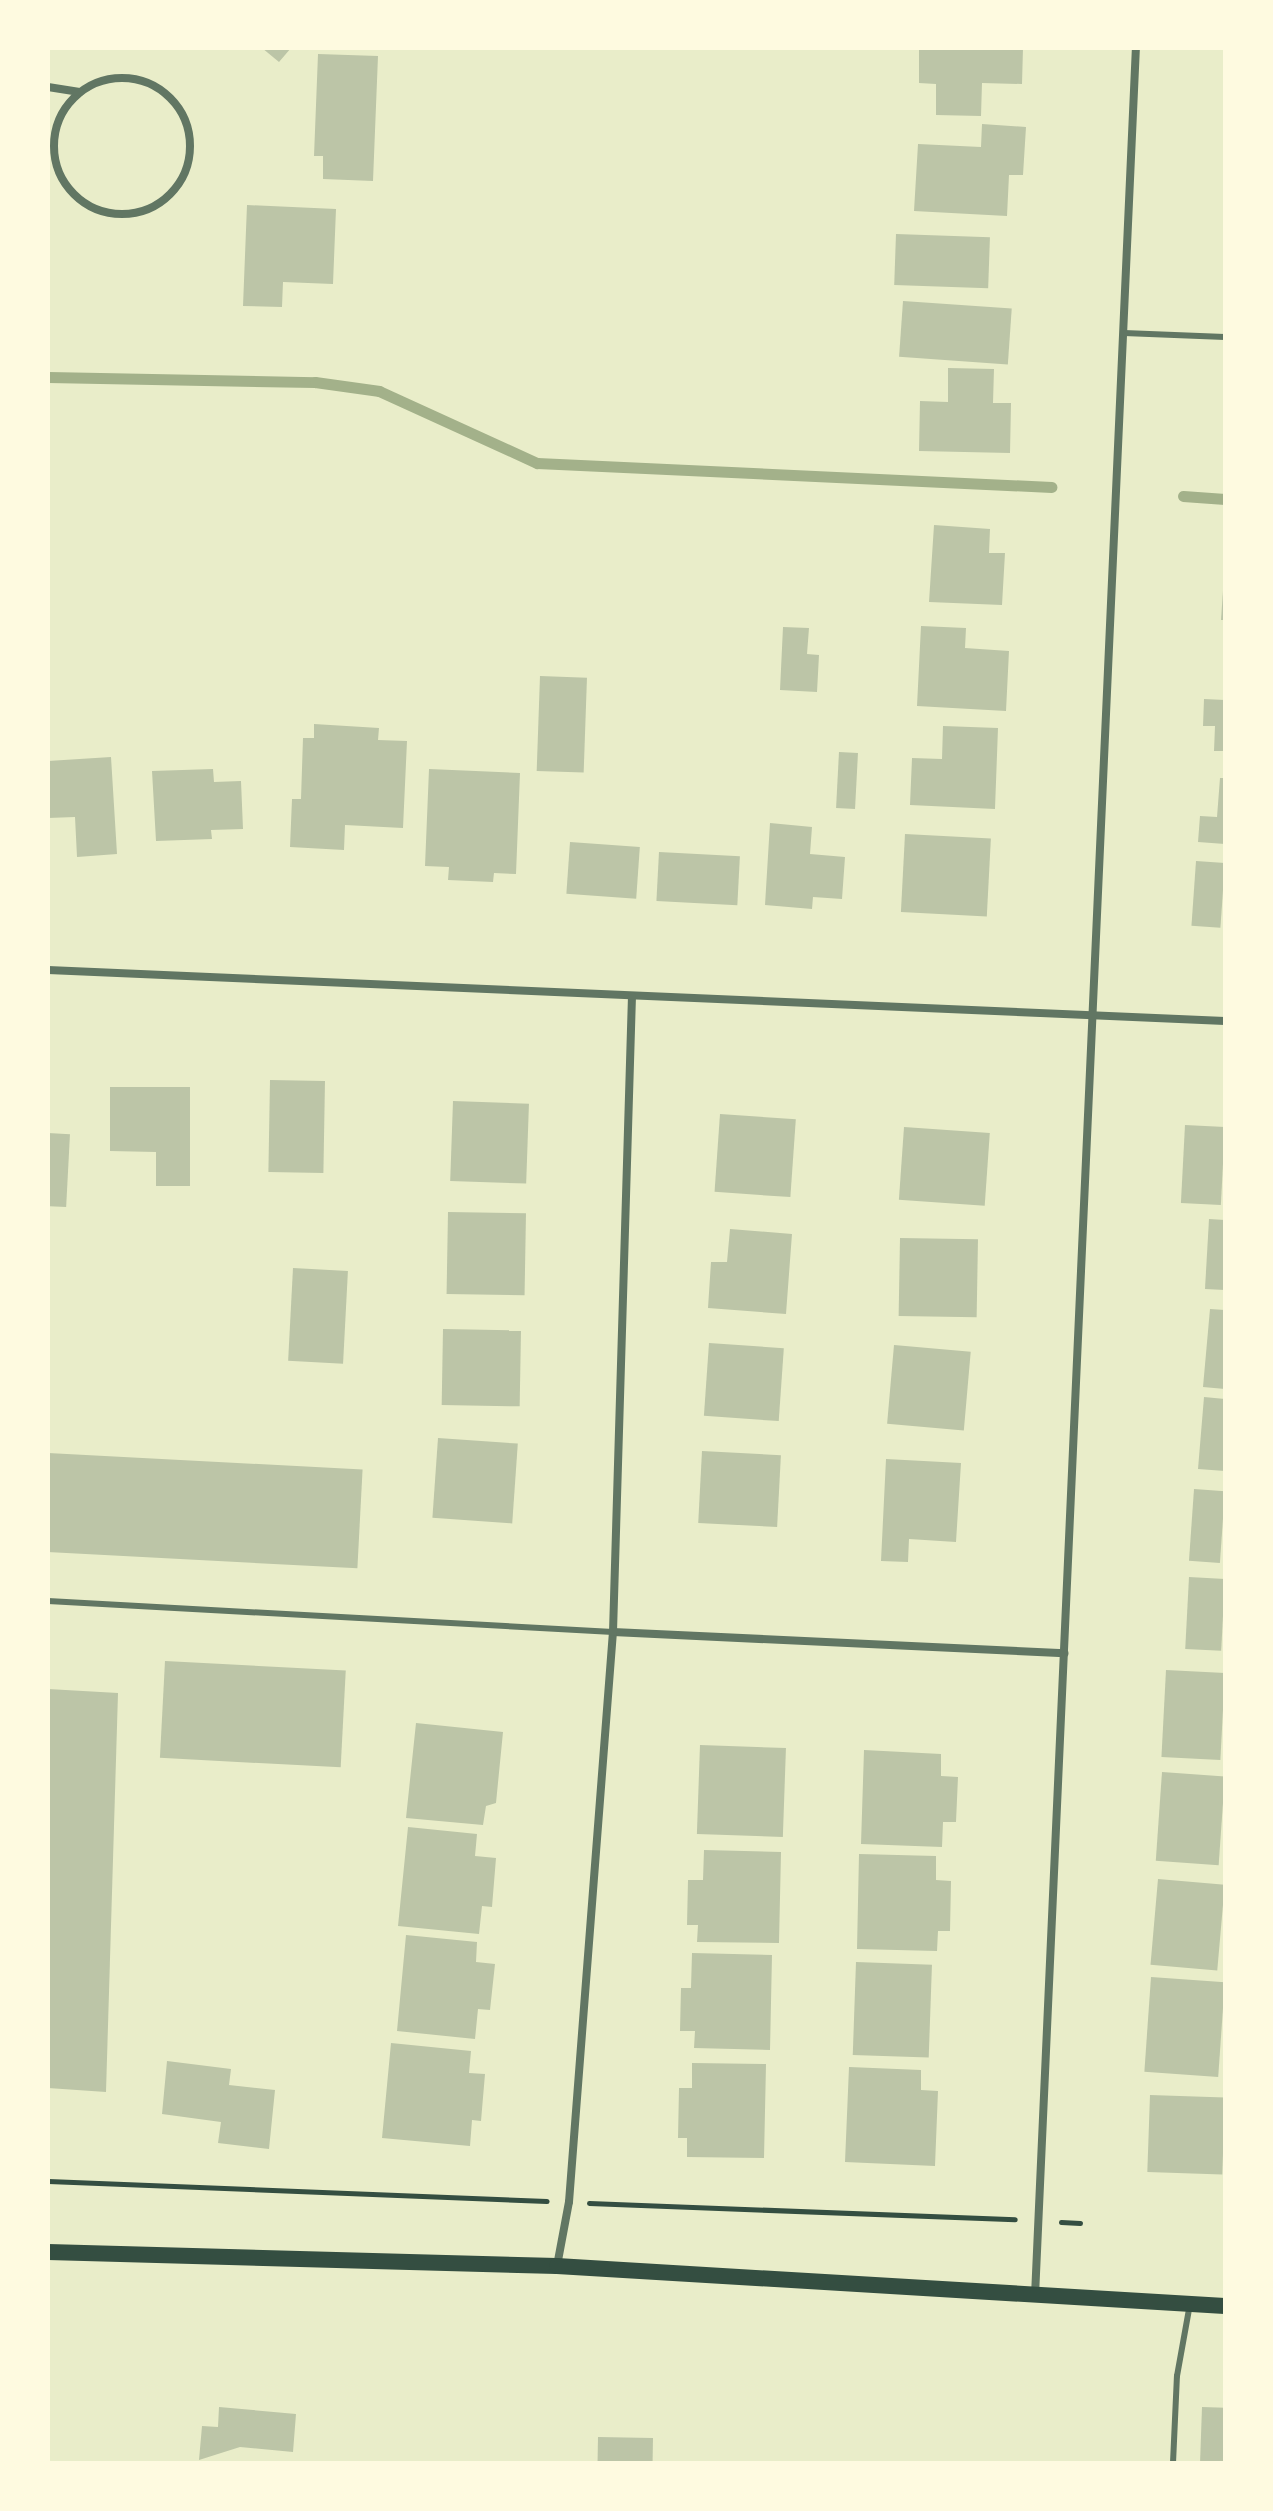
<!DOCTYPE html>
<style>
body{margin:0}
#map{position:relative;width:1273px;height:2511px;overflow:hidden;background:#e9edc9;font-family:"Titillium Web",sans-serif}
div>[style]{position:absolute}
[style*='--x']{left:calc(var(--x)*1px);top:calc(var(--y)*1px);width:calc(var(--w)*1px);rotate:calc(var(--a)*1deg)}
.stream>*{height:11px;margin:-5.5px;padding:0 5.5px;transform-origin:5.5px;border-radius:5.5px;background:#a3b18a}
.building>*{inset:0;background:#bcc5a7;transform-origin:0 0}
.path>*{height:5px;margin:-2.5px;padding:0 2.5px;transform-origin:2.5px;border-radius:2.5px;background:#344e41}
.service>*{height:6px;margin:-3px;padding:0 3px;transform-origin:3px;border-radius:3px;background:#617663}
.minor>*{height:8px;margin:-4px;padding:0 4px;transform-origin:4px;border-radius:4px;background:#617663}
.minor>.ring{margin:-4px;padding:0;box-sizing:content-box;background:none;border:8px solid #617663;border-radius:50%}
.secondary>*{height:16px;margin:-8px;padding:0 8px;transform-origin:8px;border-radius:8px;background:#344e41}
span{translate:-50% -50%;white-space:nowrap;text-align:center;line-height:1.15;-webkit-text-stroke:6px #fefae0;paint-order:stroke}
.frame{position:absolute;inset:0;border:50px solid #fefae0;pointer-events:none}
</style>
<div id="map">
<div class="stream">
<div style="--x:48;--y:377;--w:267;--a:1.1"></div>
<div style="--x:315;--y:382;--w:65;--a:8"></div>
<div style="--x:379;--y:391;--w:174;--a:24.5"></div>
<div style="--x:537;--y:463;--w:515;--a:2.67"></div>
<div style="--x:1183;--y:496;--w:42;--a:4.1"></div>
</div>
<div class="building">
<div style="clip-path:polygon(262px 48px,291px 48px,279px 62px)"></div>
<div style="clip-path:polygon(919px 48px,1023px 48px,1022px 84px,982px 83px,981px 116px,936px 115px,936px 84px,919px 83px)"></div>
<div style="clip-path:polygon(318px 54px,378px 56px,373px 181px,323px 179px,323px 156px,314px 156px)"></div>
<div style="clip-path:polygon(982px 124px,1026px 127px,1023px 175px,1009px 175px,1007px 216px,914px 211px,918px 144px,981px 147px)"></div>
<div style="clip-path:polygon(247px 205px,336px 209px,333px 284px,283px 282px,282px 307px,243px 306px)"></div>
<div style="left:896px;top:234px;width:94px;height:51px;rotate:2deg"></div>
<div style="left:903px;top:301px;width:109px;height:56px;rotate:4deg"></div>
<div style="clip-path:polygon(948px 368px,994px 369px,993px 403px,1011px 403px,1010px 453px,919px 451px,920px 401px,948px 402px)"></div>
<div style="clip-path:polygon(934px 525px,990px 529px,989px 553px,1005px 553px,1002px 605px,929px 602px)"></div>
<div style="clip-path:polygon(1223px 591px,1225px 591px,1225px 620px,1221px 620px)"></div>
<div style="clip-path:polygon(921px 626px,966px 628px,965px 648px,1009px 651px,1006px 711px,917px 706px)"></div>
<div style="clip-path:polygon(783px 627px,809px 628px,807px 654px,819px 655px,817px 692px,780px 690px)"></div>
<div style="left:540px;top:676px;width:47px;height:95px;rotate:2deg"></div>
<div style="clip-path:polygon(1204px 699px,1225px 700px,1225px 751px,1214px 751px,1215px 726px,1203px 726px)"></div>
<div style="clip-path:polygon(314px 724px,379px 728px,378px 740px,407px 741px,403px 828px,345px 825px,344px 850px,290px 847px,292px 799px,301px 799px,303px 738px,314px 738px)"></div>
<div style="clip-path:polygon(943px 726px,998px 728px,995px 809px,910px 805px,912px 758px,942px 759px)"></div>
<div style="left:839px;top:752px;width:19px;height:56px;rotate:3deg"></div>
<div style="clip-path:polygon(111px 757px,117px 854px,77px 857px,75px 817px,48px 818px,48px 761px)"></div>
<div style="clip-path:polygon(213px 769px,214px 782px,241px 781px,243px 829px,211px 830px,212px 839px,156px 841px,152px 771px)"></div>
<div style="clip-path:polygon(429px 769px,520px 773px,516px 874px,494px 873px,493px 882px,448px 880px,449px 867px,425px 866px)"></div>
<div style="clip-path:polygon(1220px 778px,1225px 778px,1225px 844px,1198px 842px,1200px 816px,1217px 817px)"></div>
<div style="clip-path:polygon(770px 823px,812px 827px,810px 854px,845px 857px,842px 899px,813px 897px,812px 909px,765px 905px)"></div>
<div style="left:905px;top:834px;width:86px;height:78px;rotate:3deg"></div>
<div style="left:570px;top:842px;width:70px;height:52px;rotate:4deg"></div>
<div style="left:659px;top:852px;width:81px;height:49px;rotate:3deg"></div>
<div style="left:1196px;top:861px;width:29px;height:65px;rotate:4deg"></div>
<div style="left:270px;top:1080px;width:55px;height:92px;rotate:1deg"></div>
<div style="clip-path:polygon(110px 1087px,190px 1087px,190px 1186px,156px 1186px,156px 1152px,110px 1151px)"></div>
<div style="left:453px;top:1101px;width:76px;height:80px;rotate:2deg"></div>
<div style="left:720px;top:1114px;width:76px;height:78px;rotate:4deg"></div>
<div style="left:1185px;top:1125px;width:40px;height:78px;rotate:3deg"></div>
<div style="left:904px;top:1127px;width:86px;height:73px;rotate:4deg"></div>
<div style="left:48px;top:1133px;width:22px;height:73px;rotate:3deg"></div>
<div style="left:448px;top:1212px;width:78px;height:82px;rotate:1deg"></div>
<div style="clip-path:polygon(1209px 1219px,1225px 1220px,1225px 1290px,1205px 1289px)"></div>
<div style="clip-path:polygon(730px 1229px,792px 1234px,786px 1314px,708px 1308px,711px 1262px,727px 1262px)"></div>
<div style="left:900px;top:1238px;width:78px;height:78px;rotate:1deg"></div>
<div style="left:293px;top:1268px;width:55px;height:93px;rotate:3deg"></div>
<div style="clip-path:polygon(1210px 1309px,1225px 1310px,1225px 1389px,1203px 1387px)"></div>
<div style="left:443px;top:1329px;width:78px;height:76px;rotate:1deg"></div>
<div style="left:709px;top:1343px;width:75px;height:73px;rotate:4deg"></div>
<div style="left:894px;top:1345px;width:77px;height:79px;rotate:5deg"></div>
<div style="clip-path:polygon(1204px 1397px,1225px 1399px,1225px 1471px,1198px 1469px)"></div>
<div style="left:438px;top:1438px;width:80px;height:80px;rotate:4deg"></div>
<div style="left:702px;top:1451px;width:79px;height:72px;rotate:3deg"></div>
<div style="left:48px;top:1453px;width:315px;height:99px;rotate:3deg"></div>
<div style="clip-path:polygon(886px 1459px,961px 1463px,956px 1542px,909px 1539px,908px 1562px,881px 1561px)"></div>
<div style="left:1194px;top:1489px;width:31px;height:72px;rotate:4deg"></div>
<div style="left:1189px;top:1577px;width:36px;height:72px;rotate:3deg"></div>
<div style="left:165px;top:1661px;width:181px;height:97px;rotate:3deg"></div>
<div style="left:1166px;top:1670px;width:59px;height:87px;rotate:3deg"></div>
<div style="clip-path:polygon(48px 1689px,118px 1693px,106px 2092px,48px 2088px)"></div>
<div style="clip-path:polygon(416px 1723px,503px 1732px,496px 1803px,486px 1806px,483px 1825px,406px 1818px)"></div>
<div style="left:700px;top:1745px;width:86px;height:89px;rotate:2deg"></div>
<div style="clip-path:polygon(864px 1750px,941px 1754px,941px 1776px,958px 1777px,956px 1822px,943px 1822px,942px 1847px,861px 1844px)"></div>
<div style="left:1162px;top:1772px;width:63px;height:89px;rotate:4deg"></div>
<div style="clip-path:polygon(408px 1827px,477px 1834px,475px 1856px,496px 1858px,492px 1907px,482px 1906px,479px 1934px,398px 1926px)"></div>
<div style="clip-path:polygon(704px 1850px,781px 1852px,779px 1943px,697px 1942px,698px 1925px,687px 1925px,688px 1880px,703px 1880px)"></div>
<div style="clip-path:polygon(859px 1854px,936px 1856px,936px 1880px,951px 1881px,950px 1931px,938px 1931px,937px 1951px,857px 1949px)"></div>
<div style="left:1158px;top:1879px;width:67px;height:86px;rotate:5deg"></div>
<div style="clip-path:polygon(406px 1935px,477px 1942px,476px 1962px,495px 1964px,490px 2010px,478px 2009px,475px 2039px,397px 2031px)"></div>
<div style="clip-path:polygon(692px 1953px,772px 1955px,770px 2050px,694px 2048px,695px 2031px,680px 2031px,681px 1988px,691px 1988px)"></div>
<div style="left:856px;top:1962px;width:76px;height:93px;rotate:2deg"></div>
<div style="left:1151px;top:1977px;width:74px;height:95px;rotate:4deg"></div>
<div style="clip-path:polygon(391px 2043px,471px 2051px,469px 2073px,485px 2074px,481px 2121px,472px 2120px,470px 2146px,382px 2138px)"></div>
<div style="clip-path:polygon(167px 2061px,231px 2069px,229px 2085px,275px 2090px,269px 2149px,218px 2143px,221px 2122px,162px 2114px)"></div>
<div style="clip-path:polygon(692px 2063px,766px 2064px,764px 2158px,687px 2157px,687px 2138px,678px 2138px,679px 2088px,692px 2088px)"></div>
<div style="clip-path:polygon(849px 2067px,921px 2070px,921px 2090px,938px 2091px,935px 2166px,845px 2162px)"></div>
<div style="left:1150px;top:2095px;width:75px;height:77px;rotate:2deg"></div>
<div style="clip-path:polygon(219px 2407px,296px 2414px,293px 2452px,240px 2447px,199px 2460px,202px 2426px,218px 2427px)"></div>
<div style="left:1202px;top:2407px;width:23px;height:56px;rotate:2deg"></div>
<div style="left:598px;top:2437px;width:55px;height:26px;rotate:1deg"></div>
</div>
<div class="path">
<div style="--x:48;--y:2181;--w:499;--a:2.3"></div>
<div style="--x:589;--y:2203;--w:426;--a:2.2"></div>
<div style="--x:1061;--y:2222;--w:19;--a:3"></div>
</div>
<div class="service">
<div style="--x:1124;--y:333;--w:101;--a:2.3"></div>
<div style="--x:48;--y:1601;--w:566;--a:3.14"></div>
<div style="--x:1173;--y:2463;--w:87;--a:-87.4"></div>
<div style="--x:1177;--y:2376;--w:73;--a:-79.8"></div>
</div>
<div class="minor">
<div class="ring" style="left:54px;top:78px;width:128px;height:128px"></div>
<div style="--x:48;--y:87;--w:32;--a:9"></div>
<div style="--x:48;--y:970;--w:1178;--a:2.48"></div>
<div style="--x:613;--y:1632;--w:452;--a:2.7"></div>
<div style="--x:557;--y:2266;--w:65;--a:-79.4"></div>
<div style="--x:569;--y:2202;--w:572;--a:-85.59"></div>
<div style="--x:613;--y:1632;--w:636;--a:-88.29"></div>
<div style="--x:1035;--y:2296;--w:2250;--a:-87.43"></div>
</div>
<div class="secondary">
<div style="--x:48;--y:2252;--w:509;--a:1.58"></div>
<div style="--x:557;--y:2266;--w:669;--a:3.43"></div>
</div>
<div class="frame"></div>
</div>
